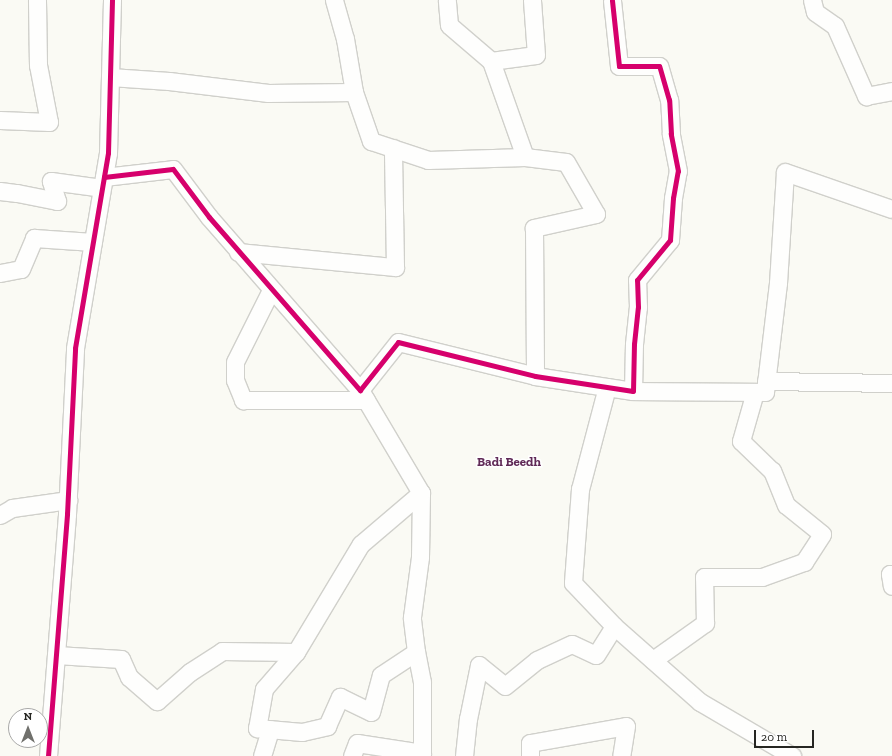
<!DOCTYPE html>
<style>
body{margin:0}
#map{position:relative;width:892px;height:756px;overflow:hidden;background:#fafaf4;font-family:"Zilla Slab",serif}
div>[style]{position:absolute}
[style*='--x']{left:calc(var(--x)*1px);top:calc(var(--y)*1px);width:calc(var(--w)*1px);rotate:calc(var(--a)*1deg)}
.roads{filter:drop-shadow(1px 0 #d0d0cb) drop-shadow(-1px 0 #d0d0cb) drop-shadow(0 1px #d0d0cb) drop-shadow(0 -1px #d0d0cb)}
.street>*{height:17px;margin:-8.5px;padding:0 8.5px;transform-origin:8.5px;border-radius:8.5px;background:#fefefd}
.cycleway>*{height:5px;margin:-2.5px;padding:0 2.5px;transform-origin:2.5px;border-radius:2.5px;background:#d6006c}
span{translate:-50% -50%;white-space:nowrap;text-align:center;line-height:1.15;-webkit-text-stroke:3px #fff;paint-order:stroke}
.neighbourhood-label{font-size:13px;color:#602a57;font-weight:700}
.north{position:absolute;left:8px;top:708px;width:40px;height:40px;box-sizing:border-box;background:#fff;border:1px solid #a8a8a7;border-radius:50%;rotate:0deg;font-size:11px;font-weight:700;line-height:16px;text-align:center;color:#262622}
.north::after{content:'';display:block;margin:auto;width:14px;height:18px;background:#70706c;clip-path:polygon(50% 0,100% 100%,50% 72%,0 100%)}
.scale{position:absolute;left:754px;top:730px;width:60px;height:18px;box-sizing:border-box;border:2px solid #262622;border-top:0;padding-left:5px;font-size:12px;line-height:14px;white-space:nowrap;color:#262622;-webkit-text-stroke:3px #fff;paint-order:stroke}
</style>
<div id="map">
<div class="roads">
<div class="street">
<div style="--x:812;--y:0;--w:12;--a:76"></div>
<div style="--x:815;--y:12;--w:24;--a:35"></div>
<div style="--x:835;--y:26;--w:77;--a:66.1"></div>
<div style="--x:866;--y:96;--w:26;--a:-11"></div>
<div style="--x:491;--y:61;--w:45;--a:-7.6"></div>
<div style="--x:536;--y:55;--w:55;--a:-94.2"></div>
<div style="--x:110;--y:77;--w:59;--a:3.9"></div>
<div style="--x:169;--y:81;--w:100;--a:6.9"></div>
<div style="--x:268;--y:93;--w:86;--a:-0.7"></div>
<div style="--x:354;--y:92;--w:54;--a:-99.6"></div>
<div style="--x:345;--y:39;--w:41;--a:-105.8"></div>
<div style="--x:354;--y:92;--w:52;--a:70.9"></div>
<div style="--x:371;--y:141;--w:60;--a:18.4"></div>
<div style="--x:428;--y:160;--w:97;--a:-1.8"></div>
<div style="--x:525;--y:157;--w:102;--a:-109.5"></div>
<div style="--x:491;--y:61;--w:55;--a:-139.4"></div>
<div style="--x:449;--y:25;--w:25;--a:-95"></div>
<div style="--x:0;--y:120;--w:49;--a:2.3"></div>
<div style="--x:49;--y:122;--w:58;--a:-100.9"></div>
<div style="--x:38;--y:65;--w:65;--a:-90.9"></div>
<div style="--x:525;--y:157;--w:41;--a:7"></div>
<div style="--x:566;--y:162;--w:60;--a:60"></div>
<div style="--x:596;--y:214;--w:64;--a:167.3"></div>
<div style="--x:534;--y:228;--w:148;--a:89.6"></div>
<div style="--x:104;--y:177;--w:69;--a:-6.6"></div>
<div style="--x:173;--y:169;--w:60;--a:53.1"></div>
<div style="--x:209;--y:217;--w:230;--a:48.9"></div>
<div style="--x:360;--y:390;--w:61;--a:-51.6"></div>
<div style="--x:398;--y:342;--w:141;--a:13.9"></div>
<div style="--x:535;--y:376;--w:99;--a:8.7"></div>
<div style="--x:633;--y:391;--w:47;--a:-88.8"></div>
<div style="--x:634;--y:344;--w:37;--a:-84"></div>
<div style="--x:638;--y:307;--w:27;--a:-92"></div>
<div style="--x:637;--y:280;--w:52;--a:-50.5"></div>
<div style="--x:670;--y:240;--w:42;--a:-85.9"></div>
<div style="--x:673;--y:198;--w:27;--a:-80"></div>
<div style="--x:678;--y:171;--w:38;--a:-101"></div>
<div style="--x:671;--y:134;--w:34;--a:-93"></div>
<div style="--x:669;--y:100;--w:35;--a:-106"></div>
<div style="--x:659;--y:66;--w:40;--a:180"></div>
<div style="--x:619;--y:66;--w:66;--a:-96.1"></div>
<div style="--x:0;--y:191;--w:17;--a:7"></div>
<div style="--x:17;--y:193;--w:41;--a:11.3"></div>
<div style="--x:57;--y:201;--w:21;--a:-107"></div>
<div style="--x:51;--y:181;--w:51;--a:7.8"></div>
<div style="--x:238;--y:252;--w:158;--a:5.5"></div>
<div style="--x:395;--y:267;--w:119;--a:-91"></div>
<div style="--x:0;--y:273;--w:21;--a:-11"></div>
<div style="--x:21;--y:269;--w:34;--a:-67"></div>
<div style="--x:34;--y:238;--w:59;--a:3.9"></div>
<div style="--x:271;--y:290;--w:80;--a:116.6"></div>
<div style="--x:235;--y:362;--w:18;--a:90"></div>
<div style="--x:235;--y:380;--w:22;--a:68"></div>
<div style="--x:243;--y:400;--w:123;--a:0"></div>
<div style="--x:766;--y:381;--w:126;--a:0.9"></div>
<div style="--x:607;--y:387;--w:106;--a:104.8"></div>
<div style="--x:580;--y:489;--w:94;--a:94.3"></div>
<div style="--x:573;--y:583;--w:59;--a:46.4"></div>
<div style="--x:614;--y:626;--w:115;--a:41.5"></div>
<div style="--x:700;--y:702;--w:107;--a:30.4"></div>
<div style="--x:633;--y:391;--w:132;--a:0.4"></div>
<div style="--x:765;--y:392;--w:110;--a:-83.2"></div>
<div style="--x:778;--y:283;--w:111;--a:-86.4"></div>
<div style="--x:785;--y:172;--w:113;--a:19.1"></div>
<div style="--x:0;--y:515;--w:14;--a:-30"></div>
<div style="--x:12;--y:508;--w:57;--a:-8.1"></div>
<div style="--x:892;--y:574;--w:2;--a:180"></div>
<div style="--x:890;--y:574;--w:12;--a:81"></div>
<div style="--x:296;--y:652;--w:49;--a:130.9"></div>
<div style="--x:264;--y:689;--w:40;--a:100"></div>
<div style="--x:257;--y:728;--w:45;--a:5.1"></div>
<div style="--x:302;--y:732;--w:26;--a:-13"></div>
<div style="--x:327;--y:726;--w:32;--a:-66"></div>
<div style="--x:340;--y:697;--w:34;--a:26"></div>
<div style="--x:371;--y:712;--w:38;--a:-75"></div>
<div style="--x:381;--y:675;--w:42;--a:-33.3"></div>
<div style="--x:416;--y:652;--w:35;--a:-97"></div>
<div style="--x:412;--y:617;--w:61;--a:-82.4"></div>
<div style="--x:420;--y:557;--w:64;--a:-89.1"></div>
<div style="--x:56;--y:655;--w:65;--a:3.5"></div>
<div style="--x:121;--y:659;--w:20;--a:66"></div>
<div style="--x:129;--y:677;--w:37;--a:41"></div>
<div style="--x:157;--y:701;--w:44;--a:-41.3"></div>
<div style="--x:190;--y:672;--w:38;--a:-33"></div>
<div style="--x:222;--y:651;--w:74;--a:0.8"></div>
<div style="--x:296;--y:652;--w:126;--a:-59"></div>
<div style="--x:361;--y:544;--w:79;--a:-40.4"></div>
<div style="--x:421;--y:493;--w:120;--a:-120.6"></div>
<div style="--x:653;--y:660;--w:64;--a:-35.4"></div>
<div style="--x:705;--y:623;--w:46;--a:-91.2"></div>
<div style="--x:704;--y:577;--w:58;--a:0"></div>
<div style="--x:762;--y:577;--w:45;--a:-19.7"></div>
<div style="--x:804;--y:562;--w:33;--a:-57"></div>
<div style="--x:822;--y:534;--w:46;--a:-141.1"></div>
<div style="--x:786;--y:505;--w:37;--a:-112"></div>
<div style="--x:772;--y:471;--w:43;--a:-135.9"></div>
<div style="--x:741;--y:441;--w:51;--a:-74.1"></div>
<div style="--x:48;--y:756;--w:243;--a:-85.5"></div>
<div style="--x:67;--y:514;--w:166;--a:-87.2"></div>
<div style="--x:75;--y:348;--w:198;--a:-80.4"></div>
<div style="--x:108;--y:153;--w:153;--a:-88.5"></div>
<div style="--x:262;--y:756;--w:28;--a:-73"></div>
<div style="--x:352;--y:756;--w:14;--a:-69"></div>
<div style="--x:357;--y:743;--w:66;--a:8.7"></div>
<div style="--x:422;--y:753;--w:71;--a:-90"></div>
<div style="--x:422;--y:682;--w:31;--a:-101"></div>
<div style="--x:464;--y:756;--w:37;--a:-84"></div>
<div style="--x:468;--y:719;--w:55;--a:-78.5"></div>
<div style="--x:479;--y:665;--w:33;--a:39"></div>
<div style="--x:505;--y:686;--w:41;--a:-39.1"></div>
<div style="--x:537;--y:660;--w:38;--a:-25"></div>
<div style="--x:572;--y:644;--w:26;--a:25"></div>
<div style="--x:596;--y:655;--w:34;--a:-58"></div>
<div style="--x:530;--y:756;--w:13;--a:-90"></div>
<div style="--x:530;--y:743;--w:97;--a:-10"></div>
<div style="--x:626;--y:726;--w:30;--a:99"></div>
</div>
</div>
<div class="cycleway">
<div style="--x:104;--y:177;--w:69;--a:-6.6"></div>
<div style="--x:173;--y:169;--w:60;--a:53.1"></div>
<div style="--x:209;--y:217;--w:230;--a:48.9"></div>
<div style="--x:360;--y:390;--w:61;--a:-51.6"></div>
<div style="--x:398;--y:342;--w:141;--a:13.9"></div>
<div style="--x:535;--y:376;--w:99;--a:8.7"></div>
<div style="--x:633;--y:391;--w:47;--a:-88.8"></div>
<div style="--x:634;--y:344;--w:37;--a:-84"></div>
<div style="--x:638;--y:307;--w:27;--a:-92"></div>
<div style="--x:637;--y:280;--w:52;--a:-50.5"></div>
<div style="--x:670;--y:240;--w:42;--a:-85.9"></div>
<div style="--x:673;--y:198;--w:27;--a:-80"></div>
<div style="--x:678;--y:171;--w:38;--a:-101"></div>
<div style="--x:671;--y:134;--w:34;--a:-93"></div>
<div style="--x:669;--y:100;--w:35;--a:-106"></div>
<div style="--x:659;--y:66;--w:40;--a:180"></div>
<div style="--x:619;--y:66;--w:66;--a:-96.1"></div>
<div style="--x:48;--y:756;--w:243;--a:-85.5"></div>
<div style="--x:67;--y:514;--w:166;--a:-87.2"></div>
<div style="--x:75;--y:348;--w:198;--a:-80.4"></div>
<div style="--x:108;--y:153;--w:153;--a:-88.5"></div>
</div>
<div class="neighbourhood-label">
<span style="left:509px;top:462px">Badi Beedh</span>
</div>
<div class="north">N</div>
<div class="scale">20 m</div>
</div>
